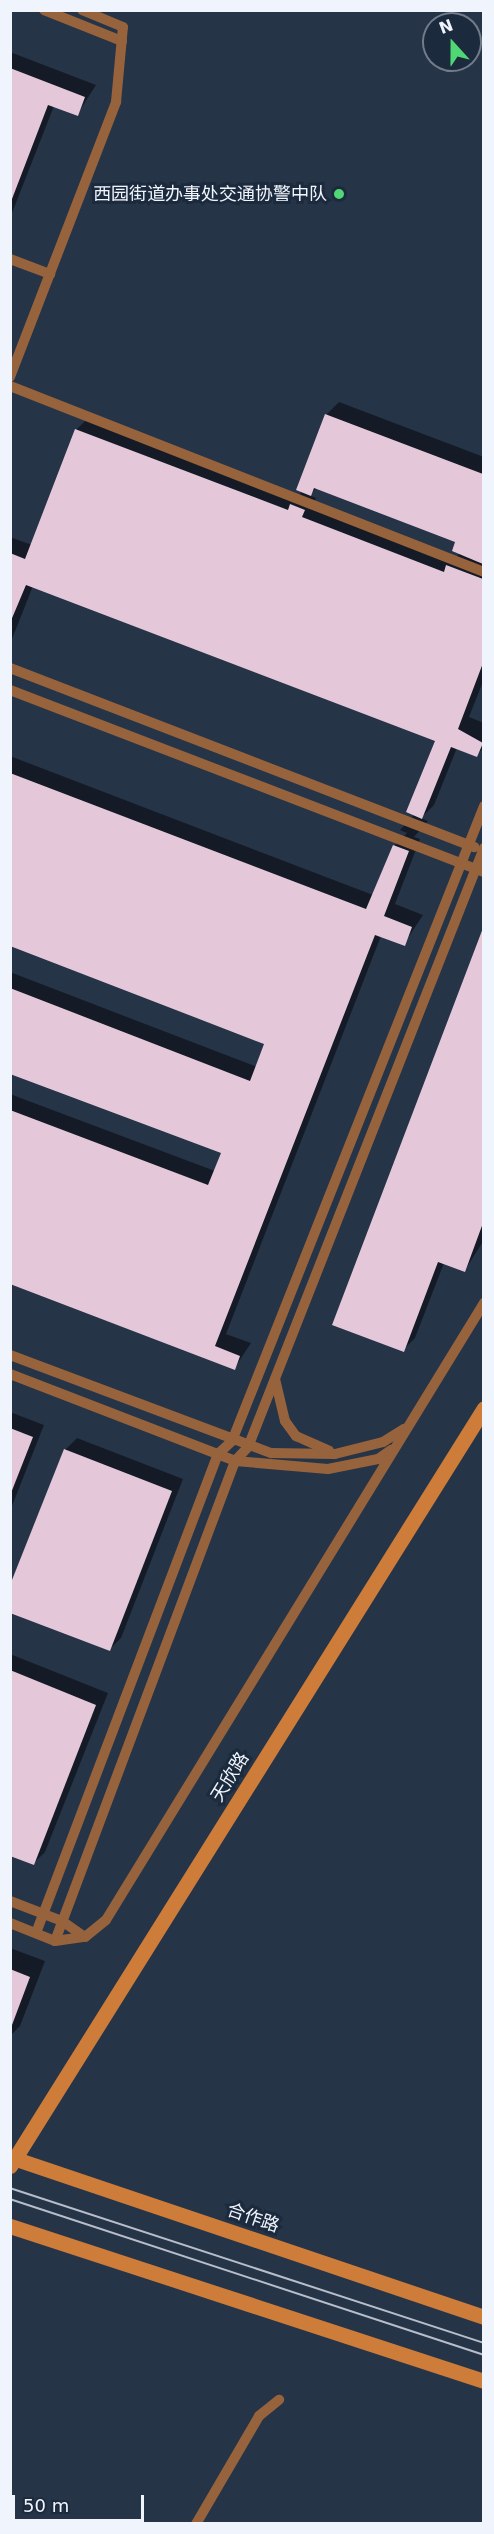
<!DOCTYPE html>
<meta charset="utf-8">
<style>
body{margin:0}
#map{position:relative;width:494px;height:2534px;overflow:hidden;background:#263448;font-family:"DejaVu Sans","Noto Sans SC",sans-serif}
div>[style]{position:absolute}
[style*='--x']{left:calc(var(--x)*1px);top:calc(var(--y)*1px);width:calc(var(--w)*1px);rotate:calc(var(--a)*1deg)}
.shadow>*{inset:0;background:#0007}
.building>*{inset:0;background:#e4c7d9}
.lane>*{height:10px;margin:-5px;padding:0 5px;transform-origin:5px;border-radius:5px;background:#96633d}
.secondary>*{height:15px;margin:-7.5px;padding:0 7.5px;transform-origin:7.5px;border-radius:7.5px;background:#cd7c3a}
.tram>*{height:1.5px;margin:-0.75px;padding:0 0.75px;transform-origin:0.75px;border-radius:0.75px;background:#b7beca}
.dots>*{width:16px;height:16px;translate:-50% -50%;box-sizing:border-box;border:3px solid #1c2a3d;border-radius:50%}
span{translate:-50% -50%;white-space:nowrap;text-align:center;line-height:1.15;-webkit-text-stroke:6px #1c2a3d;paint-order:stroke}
.poi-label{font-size:18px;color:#f0f5fd}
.right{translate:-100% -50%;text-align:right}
.street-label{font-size:18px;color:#f0f5fd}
.frame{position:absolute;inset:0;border:12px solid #f0f5fd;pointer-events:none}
.north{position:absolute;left:422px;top:12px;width:60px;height:60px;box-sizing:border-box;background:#1c2a3d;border:2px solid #717b8a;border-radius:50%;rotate:339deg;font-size:16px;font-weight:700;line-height:24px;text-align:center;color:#f0f5fd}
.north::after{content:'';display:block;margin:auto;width:21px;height:27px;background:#50d674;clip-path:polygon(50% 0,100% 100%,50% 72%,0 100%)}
.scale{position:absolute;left:12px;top:2495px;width:132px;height:27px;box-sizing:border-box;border:3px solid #f0f5fd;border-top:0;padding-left:8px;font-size:18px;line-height:21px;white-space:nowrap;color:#f0f5fd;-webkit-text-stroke:4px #1c2a3d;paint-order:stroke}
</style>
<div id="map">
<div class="shadow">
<div style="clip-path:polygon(10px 52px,96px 85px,77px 115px,54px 106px,10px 218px)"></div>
<div style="clip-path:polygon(evenodd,339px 402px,484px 457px,484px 679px,469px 717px,484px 723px,484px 748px,476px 755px,457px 748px,434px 805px,421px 818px,428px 821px,414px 837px,420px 839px,395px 904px,423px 915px,404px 944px,381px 936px,226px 1334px,251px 1343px,234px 1369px,10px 1283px,10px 1094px,215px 1171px,222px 1152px,10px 1072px,10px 972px,257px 1067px,266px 1043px,10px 944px,10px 756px,373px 895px,394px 846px,407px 833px,400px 830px,415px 814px,437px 741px,33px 586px,10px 644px,10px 537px,32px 545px,76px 430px,88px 418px,299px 498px,327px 414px,339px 402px,317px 488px,457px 541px,460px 553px,454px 559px,313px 505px,316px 498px,309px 495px,317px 488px)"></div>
<div style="clip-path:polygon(484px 943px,484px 1240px,465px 1270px,444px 1263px,415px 1338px,403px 1350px,475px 952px)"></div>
<div style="clip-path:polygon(10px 1412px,44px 1425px,10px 1511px)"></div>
<div style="clip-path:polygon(77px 1438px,183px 1479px,121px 1638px,109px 1650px,65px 1450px)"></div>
<div style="clip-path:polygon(10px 1654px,108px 1693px,45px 1852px,33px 1864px,10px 1854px)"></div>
<div style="clip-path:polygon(10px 1948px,45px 1961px,20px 2026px,10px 2036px)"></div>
</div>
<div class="building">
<div style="clip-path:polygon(10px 68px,85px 97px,78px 116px,48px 105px,12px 199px)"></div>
<div style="clip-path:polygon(325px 414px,483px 474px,483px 564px,452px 551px,455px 542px,314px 488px,311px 496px,296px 490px)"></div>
<div style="clip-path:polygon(75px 429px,288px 510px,290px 504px,305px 510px,302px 517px,444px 572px,446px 565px,483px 579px,483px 663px,458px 729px,483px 743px,477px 757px,451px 747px,422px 819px,406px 812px,435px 741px,26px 585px,10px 623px,10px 553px,25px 559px)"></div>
<div style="clip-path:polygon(10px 773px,366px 909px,393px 845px,409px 851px,384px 916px,412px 927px,405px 946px,375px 935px,215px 1346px,240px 1356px,235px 1370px,10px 1284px,10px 1110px,208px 1185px,221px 1153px,10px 1074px,10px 988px,250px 1081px,264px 1044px,10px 946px)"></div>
<div style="clip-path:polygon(483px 928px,483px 1223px,465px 1272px,438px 1262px,404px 1352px,332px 1325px)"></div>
<div style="clip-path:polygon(10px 1428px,33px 1437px,11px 1493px,10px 1492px)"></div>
<div style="clip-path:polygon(64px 1449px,172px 1491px,110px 1651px,10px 1613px,10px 1585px)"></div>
<div style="clip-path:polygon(10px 1670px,96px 1705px,34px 1865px,10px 1856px)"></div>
<div style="clip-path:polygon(10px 1969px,30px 1977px,12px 2025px,10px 2025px)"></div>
</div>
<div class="lane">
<div style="--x:44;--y:10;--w:84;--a:21.7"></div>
<div style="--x:10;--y:259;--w:43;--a:20.6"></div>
<div style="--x:10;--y:377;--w:295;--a:-68.9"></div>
<div style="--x:116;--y:102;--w:75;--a:-84.7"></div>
<div style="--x:123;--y:27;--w:44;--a:-157.5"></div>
<div style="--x:10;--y:386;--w:509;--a:21.43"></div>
<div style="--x:10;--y:668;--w:498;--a:21.1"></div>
<div style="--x:10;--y:690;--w:508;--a:21.01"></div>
<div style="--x:10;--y:1355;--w:279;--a:20.6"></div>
<div style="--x:271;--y:1453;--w:64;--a:0.9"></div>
<div style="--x:335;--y:1454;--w:49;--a:-14"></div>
<div style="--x:383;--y:1442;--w:25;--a:-32"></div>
<div style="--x:10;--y:1374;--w:241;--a:21.1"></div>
<div style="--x:235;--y:1461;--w:93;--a:4.9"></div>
<div style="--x:328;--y:1469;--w:51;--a:-11.3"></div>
<div style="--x:378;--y:1459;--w:16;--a:-35"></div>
<div style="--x:275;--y:1379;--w:43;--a:76.6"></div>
<div style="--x:285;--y:1421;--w:19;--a:54"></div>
<div style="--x:296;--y:1436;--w:36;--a:24"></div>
<div style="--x:10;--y:1901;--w:56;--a:21"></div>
<div style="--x:62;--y:1921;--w:28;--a:35"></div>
<div style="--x:10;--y:1923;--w:48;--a:21.8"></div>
<div style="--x:55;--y:1941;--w:30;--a:-8"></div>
<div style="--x:85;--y:1937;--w:27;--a:-39"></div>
<div style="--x:106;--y:1920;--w:724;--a:-58.51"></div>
<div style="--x:36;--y:1933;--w:512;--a:-69.2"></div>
<div style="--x:218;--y:1454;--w:19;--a:-43"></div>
<div style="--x:232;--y:1441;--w:683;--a:-68.35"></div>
<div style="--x:55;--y:1941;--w:513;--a:-69.44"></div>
<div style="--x:235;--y:1461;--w:19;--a:-47"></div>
<div style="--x:248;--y:1447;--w:644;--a:-68.5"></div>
<div style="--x:196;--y:2524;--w:125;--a:-59.7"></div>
<div style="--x:259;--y:2416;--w:26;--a:-39"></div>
</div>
<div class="secondary">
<div style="--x:10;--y:2157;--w:500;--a:18.65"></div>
<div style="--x:10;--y:2166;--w:894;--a:-57.98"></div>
<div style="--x:10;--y:2226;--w:499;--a:18.1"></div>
</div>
<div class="tram">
<div style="--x:10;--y:2188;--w:499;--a:18.1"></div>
<div style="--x:10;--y:2199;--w:499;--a:18.2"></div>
</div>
<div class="dots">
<div style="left:339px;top:194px;background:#50d674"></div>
</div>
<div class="poi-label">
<span class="right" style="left:327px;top:194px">西园街道办事处交通协警中队</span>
</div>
<div class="street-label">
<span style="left:230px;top:1777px;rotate:-58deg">天欣路</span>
<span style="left:253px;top:2218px;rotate:19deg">合作路</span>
</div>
<div class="frame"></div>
<div class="north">N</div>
<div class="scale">50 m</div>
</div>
